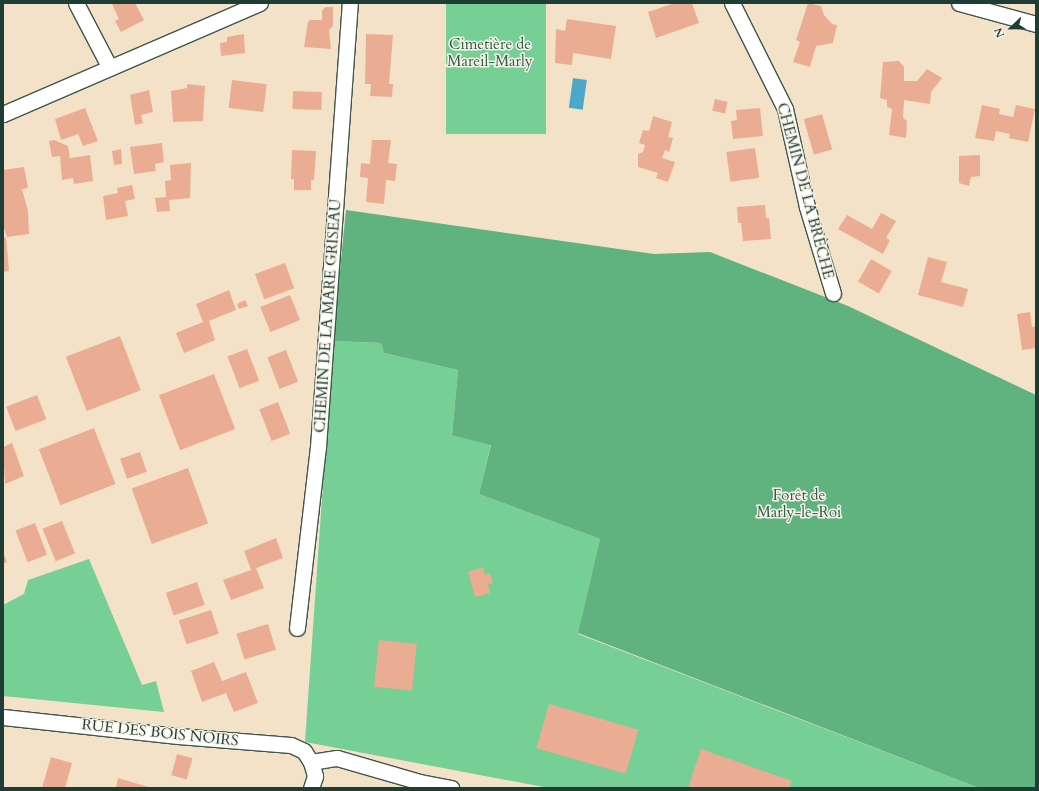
<!DOCTYPE html>
<meta charset="utf-8">
<style>
body{margin:0}
#map{position:relative;width:1039px;height:791px;overflow:hidden;background:#f4e2c8;font-family:Cardo,serif}
div>[style]{position:absolute}
[style*='--x']{left:calc(var(--x)*1px);top:calc(var(--y)*1px);width:calc(var(--w)*1px);rotate:calc(var(--a)*1deg)}
.green>*{inset:0;background:#76cf95;transform-origin:0 0}
.forest>*{inset:0;background:#60b27e}
.water>*{inset:0;background:#4ba8c9;transform-origin:0 0}
.building>*{inset:0;background:#eaad93;transform-origin:0 0}
.roads{filter:drop-shadow(1px 0 #3f564a) drop-shadow(-1px 0 #3f564a) drop-shadow(0 1px #3f564a) drop-shadow(0 -1px #3f564a)}
.minor>*{height:15px;margin:-7.5px;padding:0 7.5px;transform-origin:7.5px;border-radius:7.5px;background:#fff}
span{translate:-50% -50%;white-space:nowrap;text-align:center;line-height:1.15;-webkit-text-stroke:3px #f7f3e8;paint-order:stroke}
.park-label{font-size:15px;color:#305a47}
.street-label{font-size:15px;color:#1f3d34}
.frame{position:absolute;inset:0;border:4px solid #1f3d34;pointer-events:none}
.north{position:absolute;left:991px;top:8px;width:40px;height:40px;-webkit-text-stroke:3px #f7f3e8;paint-order:stroke;rotate:248deg;font-size:11px;font-weight:700;line-height:16px;text-align:center;color:#1f3d34}
.north::after{content:'';display:block;margin:auto;width:14px;height:18px;background:#1f3d34;clip-path:polygon(50% 0,100% 100%,50% 72%,0 100%)}
</style>
<div id="map">
<div class="green">
<div style="left:446px;top:3px;width:100px;height:131px"></div>
<div style="clip-path:polygon(333px 341px,381px 343px,384px 353px,458px 370px,452px 434px,491px 444px,479px 494px,600px 539px,578px 634px,979px 788px,549px 788px,305px 742px)"></div>
<div style="clip-path:polygon(89px 559px,142px 685px,156px 681px,164px 712px,3px 696px,3px 605px,24px 594px,28px 580px)"></div>
</div>
<div class="forest">
<div style="clip-path:polygon(346px 210px,654px 254px,710px 252px,848px 306px,1036px 395px,1036px 788px,979px 788px,578px 633px,600px 539px,479px 494px,491px 445px,452px 435px,458px 370px,384px 353px,381px 343px,333px 341px)"></div>
</div>
<div class="water">
<div style="left:573px;top:78px;width:14px;height:30px;rotate:8deg"></div>
</div>
<div class="building">
<div style="clip-path:polygon(135px 3px,144px 20px,121px 32px,115px 21px,119px 19px,112px 4px)"></div>
<div style="clip-path:polygon(675px 3px,692px 3px,699px 23px,656px 38px,648px 12px)"></div>
<div style="clip-path:polygon(808px 3px,821px 6px,824px 15px,832px 24px,837px 25px,833px 43px,816px 46px,810px 67px,793px 62px,800px 42px,796px 40px)"></div>
<div style="clip-path:polygon(325px 7px,333px 7px,333px 26px,329px 30px,331px 49px,304px 47px,308px 22px,310px 20px,322px 20px,322px 11px)"></div>
<div style="clip-path:polygon(567px 19px,616px 26px,611px 59px,573px 53px,572px 65px,555px 63px,556px 29px,565px 31px)"></div>
<div style="clip-path:polygon(244px 34px,245px 53px,221px 56px,220px 43px,227px 42px,227px 37px)"></div>
<div style="clip-path:polygon(366px 34px,393px 35px,389px 84px,393px 84px,392px 97px,370px 96px,371px 84px,365px 84px)"></div>
<div style="clip-path:polygon(899px 61px,904px 67px,904px 81px,917px 81px,927px 69px,942px 78px,931px 92px,930px 104px,904px 100px,903px 118px,907px 121px,906px 138px,889px 135px,892px 109px,887px 107px,887px 100px,880px 98px,883px 62px)"></div>
<div style="left:232px;top:80px;width:35px;height:28px;rotate:7deg"></div>
<div style="clip-path:polygon(187px 84px,205px 86px,203px 121px,173px 122px,171px 91px,187px 88px)"></div>
<div style="clip-path:polygon(149px 90px,153px 112px,141px 115px,143px 123px,135px 125px,130px 95px)"></div>
<div style="left:293px;top:91px;width:29px;height:18px;rotate:2deg"></div>
<div style="left:715px;top:99px;width:13px;height:12px;rotate:13deg"></div>
<div style="clip-path:polygon(982px 105px,1000px 109px,999px 114px,1013px 117px,1016px 105px,1035px 109px,1028px 142px,1009px 138px,1010px 134px,996px 131px,994px 141px,975px 138px)"></div>
<div style="clip-path:polygon(85px 108px,98px 141px,83px 146px,78px 134px,61px 140px,55px 119px)"></div>
<div style="clip-path:polygon(760px 108px,763px 136px,733px 139px,731px 121px,737px 120px,736px 110px)"></div>
<div style="left:822px;top:114px;width:37px;height:19px;rotate:74deg"></div>
<div style="clip-path:polygon(653px 116px,672px 122px,668px 137px,673px 138px,669px 152px,665px 150px,662px 158px,675px 162px,668px 182px,656px 178px,658px 173px,638px 167px,638px 154px,643px 152px,645px 145px,639px 143px,643px 130px,649px 131px)"></div>
<div style="clip-path:polygon(54px 140px,68px 146px,70px 158px,90px 155px,93px 181px,74px 184px,73px 178px,62px 180px,60px 156px,52px 157px,49px 141px)"></div>
<div style="clip-path:polygon(372px 140px,391px 140px,388px 163px,397px 164px,395px 181px,386px 180px,384px 204px,366px 202px,368px 178px,360px 177px,361px 163px,370px 164px)"></div>
<div style="clip-path:polygon(162px 143px,164px 162px,155px 164px,156px 171px,134px 174px,130px 147px)"></div>
<div style="left:755px;top:148px;width:30px;height:29px;rotate:82deg"></div>
<div style="clip-path:polygon(121px 149px,122px 164px,114px 165px,112px 151px)"></div>
<div style="clip-path:polygon(292px 150px,316px 151px,314px 180px,311px 180px,311px 190px,294px 190px,294px 179px,291px 179px)"></div>
<div style="clip-path:polygon(980px 155px,980px 176px,971px 177px,969px 186px,959px 183px,959px 156px)"></div>
<div style="clip-path:polygon(191px 163px,190px 198px,169px 200px,170px 211px,157px 212px,155px 198px,166px 197px,165px 181px,171px 180px,170px 165px)"></div>
<div style="clip-path:polygon(24px 167px,28px 188px,22px 189px,28px 211px,29px 234px,7px 237px,3px 225px,3px 170px)"></div>
<div style="clip-path:polygon(132px 185px,135px 199px,125px 201px,128px 216px,106px 220px,103px 196px,118px 193px,117px 188px)"></div>
<div style="clip-path:polygon(765px 205px,766px 218px,769px 218px,771px 239px,743px 241px,741px 223px,738px 223px,737px 207px)"></div>
<div style="clip-path:polygon(881px 213px,896px 221px,886px 238px,890px 240px,883px 254px,838px 229px,847px 215px,872px 229px)"></div>
<div style="clip-path:polygon(6px 237px,9px 271px,3px 272px,3px 238px)"></div>
<div style="clip-path:polygon(928px 257px,947px 262px,941px 282px,968px 289px,963px 307px,918px 295px)"></div>
<div style="left:871px;top:259px;width:24px;height:26px;rotate:30deg"></div>
<div style="left:285px;top:263px;width:27px;height:32px;rotate:70deg"></div>
<div style="clip-path:polygon(229px 290px,236px 310px,209px 321px,215px 340px,184px 353px,176px 333px,203px 322px,196px 304px)"></div>
<div style="left:290px;top:295px;width:27px;height:32px;rotate:68deg"></div>
<div style="clip-path:polygon(245px 300px,248px 306px,239px 309px,237px 304px)"></div>
<div style="clip-path:polygon(1030px 312px,1032px 327px,1036px 326px,1036px 348px,1022px 350px,1017px 314px)"></div>
<div style="left:120px;top:336px;width:58px;height:58px;rotate:69deg"></div>
<div style="left:247px;top:349px;width:34px;height:21px;rotate:69deg"></div>
<div style="left:286px;top:350px;width:34px;height:20px;rotate:69deg"></div>
<div style="left:214px;top:374px;width:59px;height:59px;rotate:69deg"></div>
<div style="left:37px;top:395px;width:26px;height:33px;rotate:69deg"></div>
<div style="left:278px;top:402px;width:34px;height:20px;rotate:69deg"></div>
<div style="left:94px;top:428px;width:60px;height:59px;rotate:69deg"></div>
<div style="clip-path:polygon(12px 443px,24px 476px,5px 484px,3px 447px)"></div>
<div style="left:140px;top:452px;width:21px;height:21px;rotate:71deg"></div>
<div style="left:188px;top:468px;width:59px;height:60px;rotate:70deg"></div>
<div style="left:62px;top:521px;width:35px;height:21px;rotate:68deg"></div>
<div style="left:35px;top:523px;width:34px;height:21px;rotate:69deg"></div>
<div style="clip-path:polygon(276px 538px,283px 558px,256px 568px,264px 588px,231px 600px,223px 580px,251px 570px,244px 551px)"></div>
<div style="clip-path:polygon(3px 552px,7px 562px,3px 564px)"></div>
<div style="clip-path:polygon(483px 567px,485px 575px,490px 573px,493px 583px,488px 584px,490px 593px,475px 597px,468px 572px)"></div>
<div style="left:197px;top:582px;width:24px;height:33px;rotate:71deg"></div>
<div style="left:211px;top:610px;width:25px;height:34px;rotate:72deg"></div>
<div style="left:268px;top:624px;width:27px;height:33px;rotate:73deg"></div>
<div style="left:379px;top:640px;width:38px;height:47px;rotate:6deg"></div>
<div style="clip-path:polygon(214px 662px,222px 681px,246px 672px,258px 703px,234px 712px,226px 693px,202px 702px,191px 671px)"></div>
<div style="left:549px;top:704px;width:93px;height:46px;rotate:16deg"></div>
<div style="clip-path:polygon(701px 749px,792px 781px,789px 788px,688px 788px)"></div>
<div style="left:177px;top:754px;width:16px;height:22px;rotate:15deg"></div>
<div style="clip-path:polygon(51px 757px,72px 763px,65px 788px,42px 788px)"></div>
<div style="clip-path:polygon(118px 778px,152px 788px,116px 788px)"></div>
</div>
<div class="roads">
<div class="minor">
<div style="--x:76;--y:3;--w:73;--a:62.4"></div>
<div style="--x:732;--y:3;--w:119;--a:63.4"></div>
<div style="--x:785;--y:109;--w:100;--a:77.3"></div>
<div style="--x:807;--y:207;--w:90;--a:73.2"></div>
<div style="--x:959;--y:3;--w:80;--a:15.3"></div>
<div style="--x:3;--y:114;--w:280;--a:-23.4"></div>
<div style="--x:297;--y:628;--w:182;--a:-83.4"></div>
<div style="--x:318;--y:447;--w:445;--a:-85.9"></div>
<div style="--x:3;--y:717;--w:176;--a:6.2"></div>
<div style="--x:178;--y:736;--w:113;--a:4.6"></div>
<div style="--x:291;--y:745;--w:14;--a:25"></div>
<div style="--x:304;--y:751;--w:13;--a:58"></div>
<div style="--x:311;--y:762;--w:15;--a:74"></div>
<div style="--x:315;--y:776;--w:13;--a:108"></div>
<div style="--x:311;--y:762;--w:26;--a:-9"></div>
<div style="--x:337;--y:758;--w:86;--a:16.1"></div>
<div style="--x:420;--y:782;--w:32;--a:11"></div>
</div>
</div>
<div class="park-label">
<span style="left:490px;top:53px">Cimetière de<br>Mareil-Marly</span>
<span style="left:799px;top:504px">Forêt de<br>Marly-le-Roi</span>
</div>
<div class="street-label">
<span style="left:805px;top:191px;rotate:75deg">CHEMIN DE LA BRÈCHE</span>
<span style="left:328px;top:316px;rotate:-86deg">CHEMIN DE LA MARE GRISEAU</span>
<span style="left:160px;top:733px;rotate:6deg">RUE DES BOIS NOIRS</span>
</div>
<div class="frame"></div>
<div class="north">N</div>
</div>
